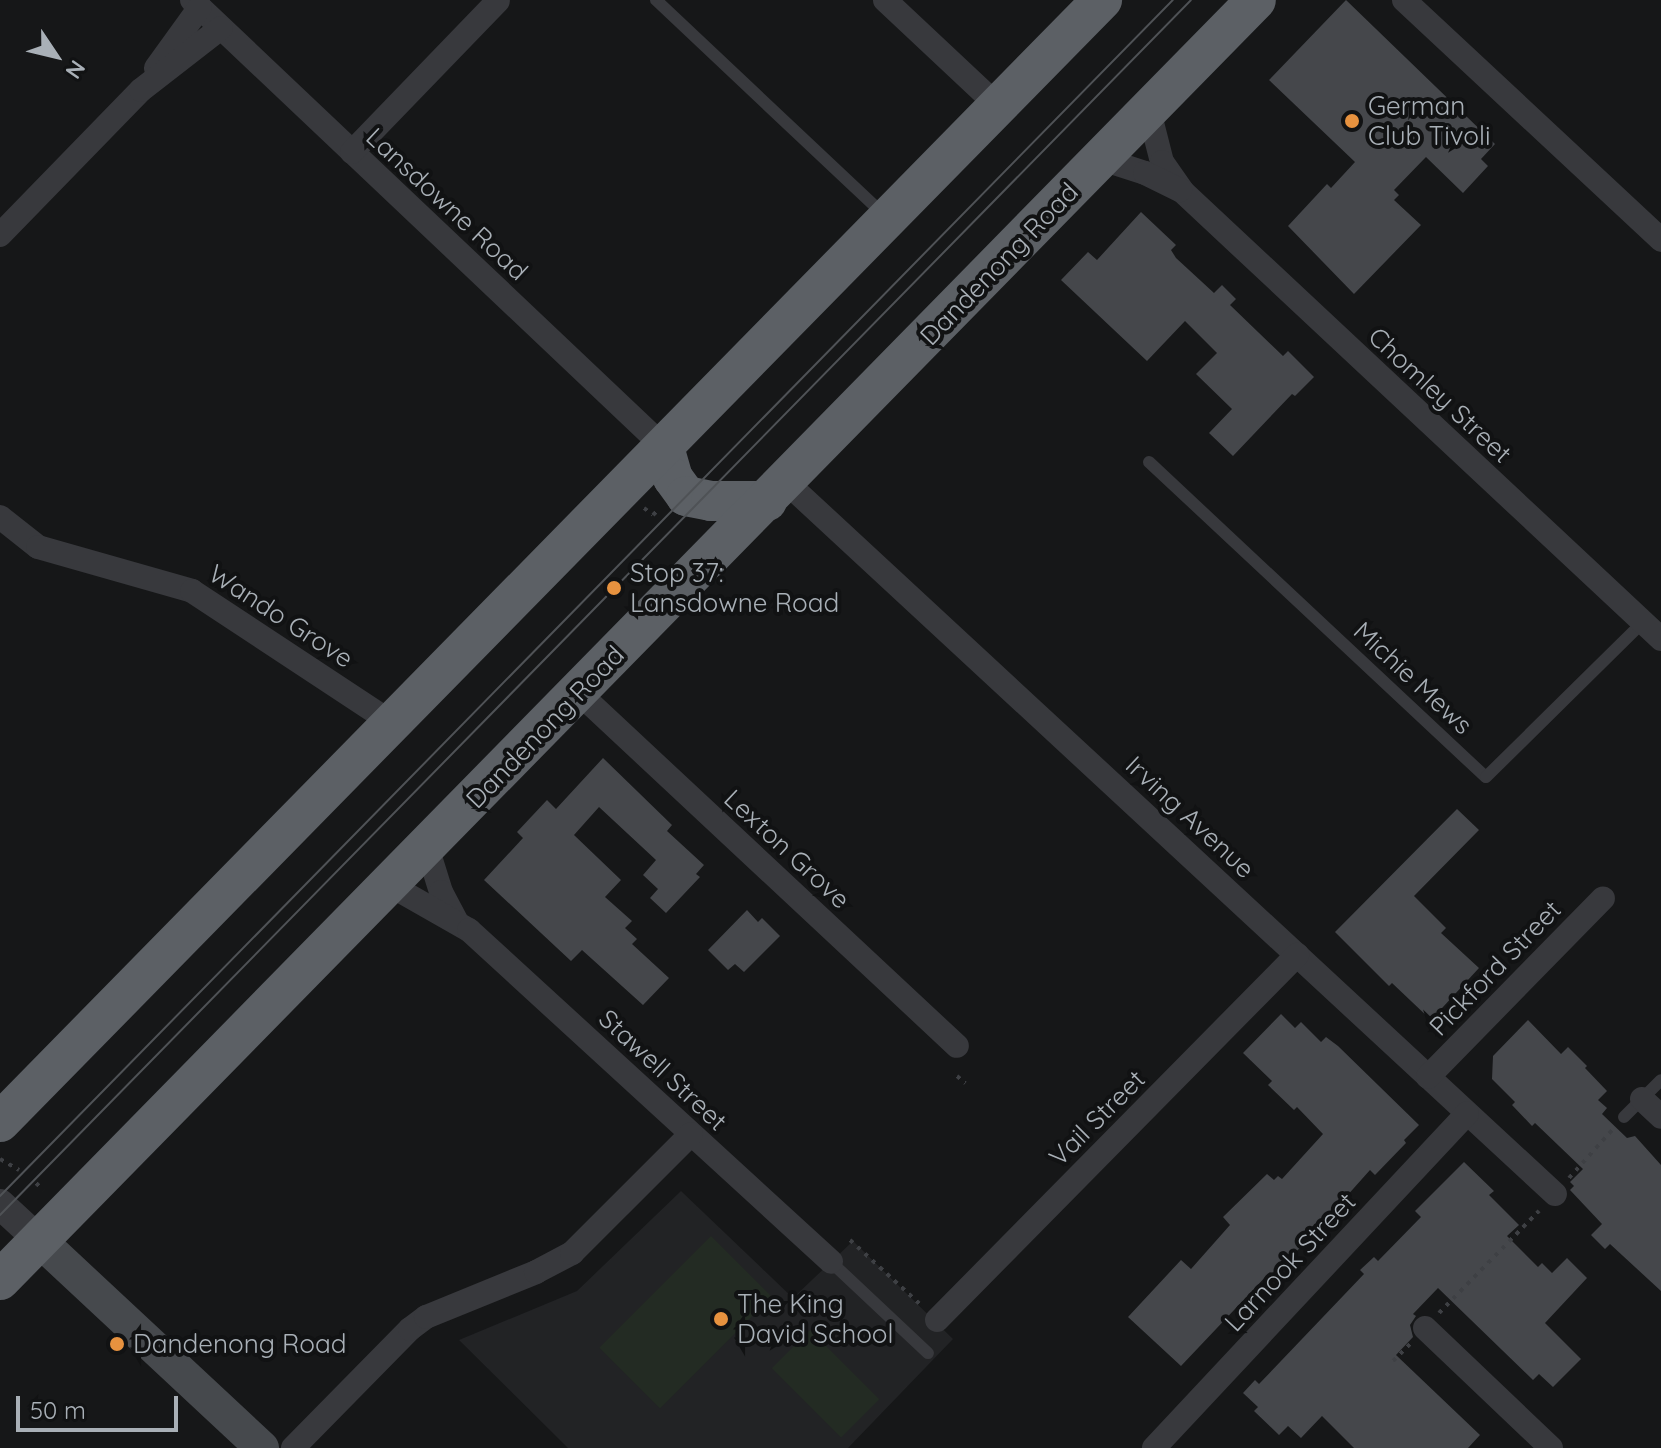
<!DOCTYPE html>
<style>
body{margin:0}
#map{position:relative;width:1661px;height:1448px;overflow:hidden;background:#161718;font-family:Quicksand,sans-serif}
div>[style]{position:absolute}
[style*='--x']{left:calc(var(--x)*1px);top:calc(var(--y)*1px);width:calc(var(--w)*1px);rotate:calc(var(--a)*1deg)}
.built>*{inset:0;background:#222325}
.green>*{inset:0;background:#232b23;transform-origin:0 0}
.building>*{inset:0;background:#45474b}
.path>*{height:4px;margin-top:-2px;transform-origin:0;background:repeating-linear-gradient(90deg,#3e4044 0 4px,transparent 0 10px)}
.service>*{height:12px;margin:-6px;padding:0 6px;transform-origin:6px;border-radius:6px;background:#38393d}
.minor>*{height:24px;margin:-12px;padding:0 12px;transform-origin:12px;border-radius:12px;background:#38393d}
.tertiary>*{height:30px;margin:-15px;padding:0 15px;transform-origin:15px;border-radius:15px;background:#38393d}
.secondary>*{height:34px;margin:-17px;padding:0 17px;transform-origin:17px;border-radius:17px;background:#46494d}
.trunk>*{height:40px;margin:-20px;padding:0 20px;transform-origin:20px;border-radius:20px;background:#5c6065}
.tram>*{height:2px;margin:-1px;padding:0 1px;transform-origin:1px;border-radius:1px;background:#4f5256}
.dots>*{width:22px;height:22px;translate:-50% -50%;box-sizing:border-box;border:4px solid #111213;border-radius:50%}
span{translate:-50% -50%;white-space:nowrap;text-align:center;line-height:1.15;-webkit-text-stroke:8px #111213;paint-order:stroke}
.poi-label{font-size:26px;color:#a9b0b7}
.left{translate:0 -50%;text-align:left}
.street-label{font-size:26px;color:#a9b0b7}
.north{position:absolute;left:16px;top:16px;width:80px;height:80px;-webkit-text-stroke:6px #111213;paint-order:stroke;rotate:125deg;font-size:22px;font-weight:700;line-height:32px;text-align:center;color:#a9b0b7}
.north::after{content:'';display:block;margin:auto;width:28px;height:36px;background:#a9b0b7;clip-path:polygon(50% 0,100% 100%,50% 72%,0 100%)}
.scale{position:absolute;left:16px;top:1396px;width:162px;height:36px;box-sizing:border-box;border:4px solid #a9b0b7;border-top:0;padding-left:10px;font-size:24px;line-height:28px;white-space:nowrap;color:#a9b0b7;-webkit-text-stroke:6px #111213;paint-order:stroke}
</style>
<div id="map">
<div class="built">
<div style="clip-path:polygon(681px 1191px,793px 1298px,853px 1241px,953px 1339px,848px 1448px,568px 1448px,459px 1340px,577px 1291px)"></div>
</div>
<div class="green">
<div style="left:711px;top:1236px;width:86px;height:158px;rotate:45deg"></div>
<div style="left:810px;top:1330px;width:98px;height:54px;rotate:45deg"></div>
</div>
<div class="building">
<div style="clip-path:polygon(1346px 0,1495px 144px,1481px 159px,1488px 166px,1463px 193px,1426px 157px,1394px 190px,1399px 195px,1394px 200px,1421px 225px,1354px 294px,1288px 226px,1327px 184px,1331px 188px,1355px 162px,1269px 80px)"></div>
<div style="clip-path:polygon(1141px 212px,1176px 245px,1171px 250px,1176px 258px,1214px 293px,1222px 285px,1236px 299px,1230px 305px,1283px 356px,1288px 351px,1314px 377px,1295px 396px,1292px 394px,1233px 456px,1209px 433px,1232px 409px,1196px 374px,1217px 353px,1185px 321px,1147px 361px,1061px 280px,1088px 252px,1097px 260px)"></div>
<div style="clip-path:polygon(603px 758px,672px 825px,667px 831px,704px 865px,696px 874px,700px 877px,666px 913px,650px 898px,658px 889px,643px 875px,656px 860px,599px 807px,574px 835px,621px 880px,605px 897px,632px 921px,625px 928px,637px 939px,632px 944px,669px 978px,643px 1005px,582px 950px,571px 961px,484px 880px,523px 838px,517px 832px,547px 800px,556px 809px)"></div>
<div style="clip-path:polygon(1457px 809px,1479px 830px,1414px 896px,1446px 928px,1441px 933px,1479px 968px,1431px 1020px,1392px 983px,1389px 986px,1335px 932px)"></div>
<div style="clip-path:polygon(747px 910px,758px 922px,762px 918px,780px 936px,744px 972px,735px 964px,728px 970px,708px 950px)"></div>
<div style="clip-path:polygon(1281px 1014px,1295px 1028px,1301px 1022px,1321px 1042px,1326px 1037px,1338px 1046px,1419px 1125px,1404px 1140px,1406px 1143px,1375px 1175px,1370px 1170px,1304px 1244px,1272px 1275px,1270px 1272px,1181px 1366px,1128px 1317px,1181px 1260px,1191px 1269px,1230px 1225px,1223px 1217px,1267px 1174px,1274px 1180px,1278px 1176px,1282px 1179px,1323px 1134px,1297px 1107px,1294px 1110px,1268px 1085px,1272px 1081px,1243px 1053px)"></div>
<div style="clip-path:polygon(1528px 1020px,1561px 1054px,1568px 1047px,1587px 1066px,1585px 1068px,1607px 1091px,1598px 1100px,1607px 1108px,1602px 1114px,1627px 1138px,1635px 1136px,1661px 1165px,1661px 1291px,1610px 1244px,1605px 1249px,1591px 1235px,1602px 1224px,1570px 1190px,1574px 1186px,1570px 1182px,1583px 1169px,1535px 1123px,1532px 1126px,1512px 1105px,1515px 1102px,1492px 1079px,1493px 1056px)"></div>
<div style="clip-path:polygon(1464px 1162px,1494px 1191px,1489px 1195px,1519px 1225px,1507px 1236px,1538px 1267px,1542px 1263px,1552px 1273px,1567px 1258px,1587px 1278px,1545px 1323px,1581px 1359px,1553px 1387px,1539px 1374px,1533px 1380px,1438px 1288px,1413px 1314px,1416px 1316px,1410px 1325px,1413px 1337px,1396px 1355px,1480px 1435px,1468px 1448px,1354px 1448px,1322px 1416px,1301px 1438px,1288px 1426px,1279px 1435px,1254px 1411px,1258px 1407px,1243px 1393px,1255px 1380px,1259px 1384px,1364px 1274px,1360px 1270px,1374px 1257px,1378px 1261px,1421px 1217px,1415px 1211px)"></div>
</div>
<div class="path">
<div style="--x:644;--y:508;--w:11;--a:38"></div>
<div style="--x:653;--y:515;--w:7;--a:-45"></div>
<div style="--x:957;--y:1076;--w:11;--a:41"></div>
<div style="--x:0;--y:1159;--w:22;--a:30"></div>
<div style="--x:1569;--y:1178;--w:67;--a:-48"></div>
<div style="--x:36;--y:1183;--w:10;--a:45"></div>
<div style="--x:850;--y:1240;--w:98;--a:42.5"></div>
<div style="--x:1439;--y:1313;--w:143;--a:-45.6"></div>
<div style="--x:1393;--y:1361;--w:25;--a:-45"></div>
</div>
<div class="service">
<div style="--x:656;--y:0;--w:312;--a:43.3"></div>
<div style="--x:1149;--y:462;--w:461;--a:43.1"></div>
<div style="--x:1486;--y:777;--w:221;--a:-44.6"></div>
<div style="--x:1624;--y:1117;--w:52;--a:-45"></div>
<div style="--x:831;--y:1262;--w:133;--a:43.2"></div>
</div>
<div class="minor">
<div style="--x:192;--y:0;--w:650;--a:43.44"></div>
<div style="--x:885;--y:0;--w:155;--a:43.2"></div>
<div style="--x:1404;--y:0;--w:352;--a:43"></div>
<div style="--x:156;--y:68;--w:75;--a:-54.2"></div>
<div style="--x:1149;--y:111;--w:53;--a:75.7"></div>
<div style="--x:1162;--y:162;--w:35;--a:55"></div>
<div style="--x:1182;--y:191;--w:656;--a:43.08"></div>
<div style="--x:352;--y:152;--w:210;--a:-46"></div>
<div style="--x:1102;--y:159;--w:45;--a:18"></div>
<div style="--x:1145;--y:173;--w:39;--a:26"></div>
<div style="--x:0;--y:235;--w:202;--a:-45.8"></div>
<div style="--x:141;--y:90;--w:101;--a:-37.8"></div>
<div style="--x:786;--y:482;--w:1048;--a:42.8"></div>
<div style="--x:0;--y:517;--w:48;--a:38.3"></div>
<div style="--x:38;--y:547;--w:160;--a:15.9"></div>
<div style="--x:192;--y:591;--w:242;--a:33.4"></div>
<div style="--x:579;--y:693;--w:517;--a:43.04"></div>
<div style="--x:427;--y:847;--w:47;--a:72.7"></div>
<div style="--x:441;--y:892;--w:34;--a:62"></div>
<div style="--x:390;--y:885;--w:91;--a:29.7"></div>
<div style="--x:469;--y:930;--w:491;--a:42.5"></div>
<div style="--x:1428;--y:1077;--w:250;--a:-45.6"></div>
<div style="--x:1642;--y:1099;--w:26;--a:43"></div>
<div style="--x:937;--y:1320;--w:513;--a:-45.4"></div>
<div style="--x:1425;--y:1328;--w:174;--a:43.6"></div>
<div style="--x:293;--y:1448;--w:167;--a:-45.5"></div>
<div style="--x:410;--y:1329;--w:20;--a:-37"></div>
<div style="--x:426;--y:1317;--w:119;--a:-22.2"></div>
<div style="--x:536;--y:1272;--w:41;--a:-27.8"></div>
<div style="--x:572;--y:1253;--w:168;--a:-45"></div>
<div style="--x:1154;--y:1448;--w:458;--a:-46.9"></div>
</div>
<div class="tertiary">
<div style="--x:0;--y:1204;--w:53;--a:42.7"></div>
</div>
<div class="secondary">
<div style="--x:39;--y:1240;--w:305;--a:43"></div>
</div>
<div class="trunk">
<div style="--x:664;--y:447;--w:32;--a:74"></div>
<div style="--x:673;--y:478;--w:22;--a:54"></div>
<div style="--x:686;--y:496;--w:25;--a:11"></div>
<div style="--x:711;--y:501;--w:56;--a:0"></div>
<div style="--x:0;--y:1122;--w:1573;--a:-45.52"></div>
<div style="--x:0;--y:1280;--w:1793;--a:-45.54"></div>
</div>
<div class="tram">
<div style="--x:0;--y:1196;--w:1675;--a:-45.56"></div>
<div style="--x:0;--y:1215;--w:1701;--a:-45.57"></div>
</div>
<div class="dots">
<div style="left:1352px;top:121px;background:#e7923f"></div>
<div style="left:614px;top:588px;background:#e7923f"></div>
<div style="left:721px;top:1319px;background:#e7923f"></div>
<div style="left:117px;top:1344px;background:#e7923f"></div>
</div>
<div class="poi-label">
<span class="left" style="left:1368px;top:121px">German<br>Club Tivoli</span>
<span class="left" style="left:630px;top:588px">Stop 37:<br>Lansdowne Road</span>
<span class="left" style="left:737px;top:1319px">The King<br>David School</span>
<span class="left" style="left:133px;top:1344px">Dandenong Road</span>
</div>
<div class="street-label">
<span style="left:447px;top:204px;rotate:43deg">Lansdowne Road</span>
<span style="left:999px;top:264px;rotate:-46deg">Dandenong Road</span>
<span style="left:1440px;top:395px;rotate:43deg">Chomley Street</span>
<span style="left:281px;top:616px;rotate:33deg">Wando Grove</span>
<span style="left:1413px;top:678px;rotate:43deg">Michie Mews</span>
<span style="left:545px;top:727px;rotate:-46deg">Dandenong Road</span>
<span style="left:1190px;top:817px;rotate:43deg">Irving Avenue</span>
<span style="left:787px;top:849px;rotate:43deg">Lexton Grove</span>
<span style="left:1495px;top:968px;rotate:-46deg">Pickford Street</span>
<span style="left:663px;top:1070px;rotate:43deg">Stawell Street</span>
<span style="left:1097px;top:1118px;rotate:-45deg">Vail Street</span>
<span style="left:1290px;top:1262px;rotate:-47deg">Larnook Street</span>
</div>
<div class="north">N</div>
<div class="scale">50 m</div>
</div>
